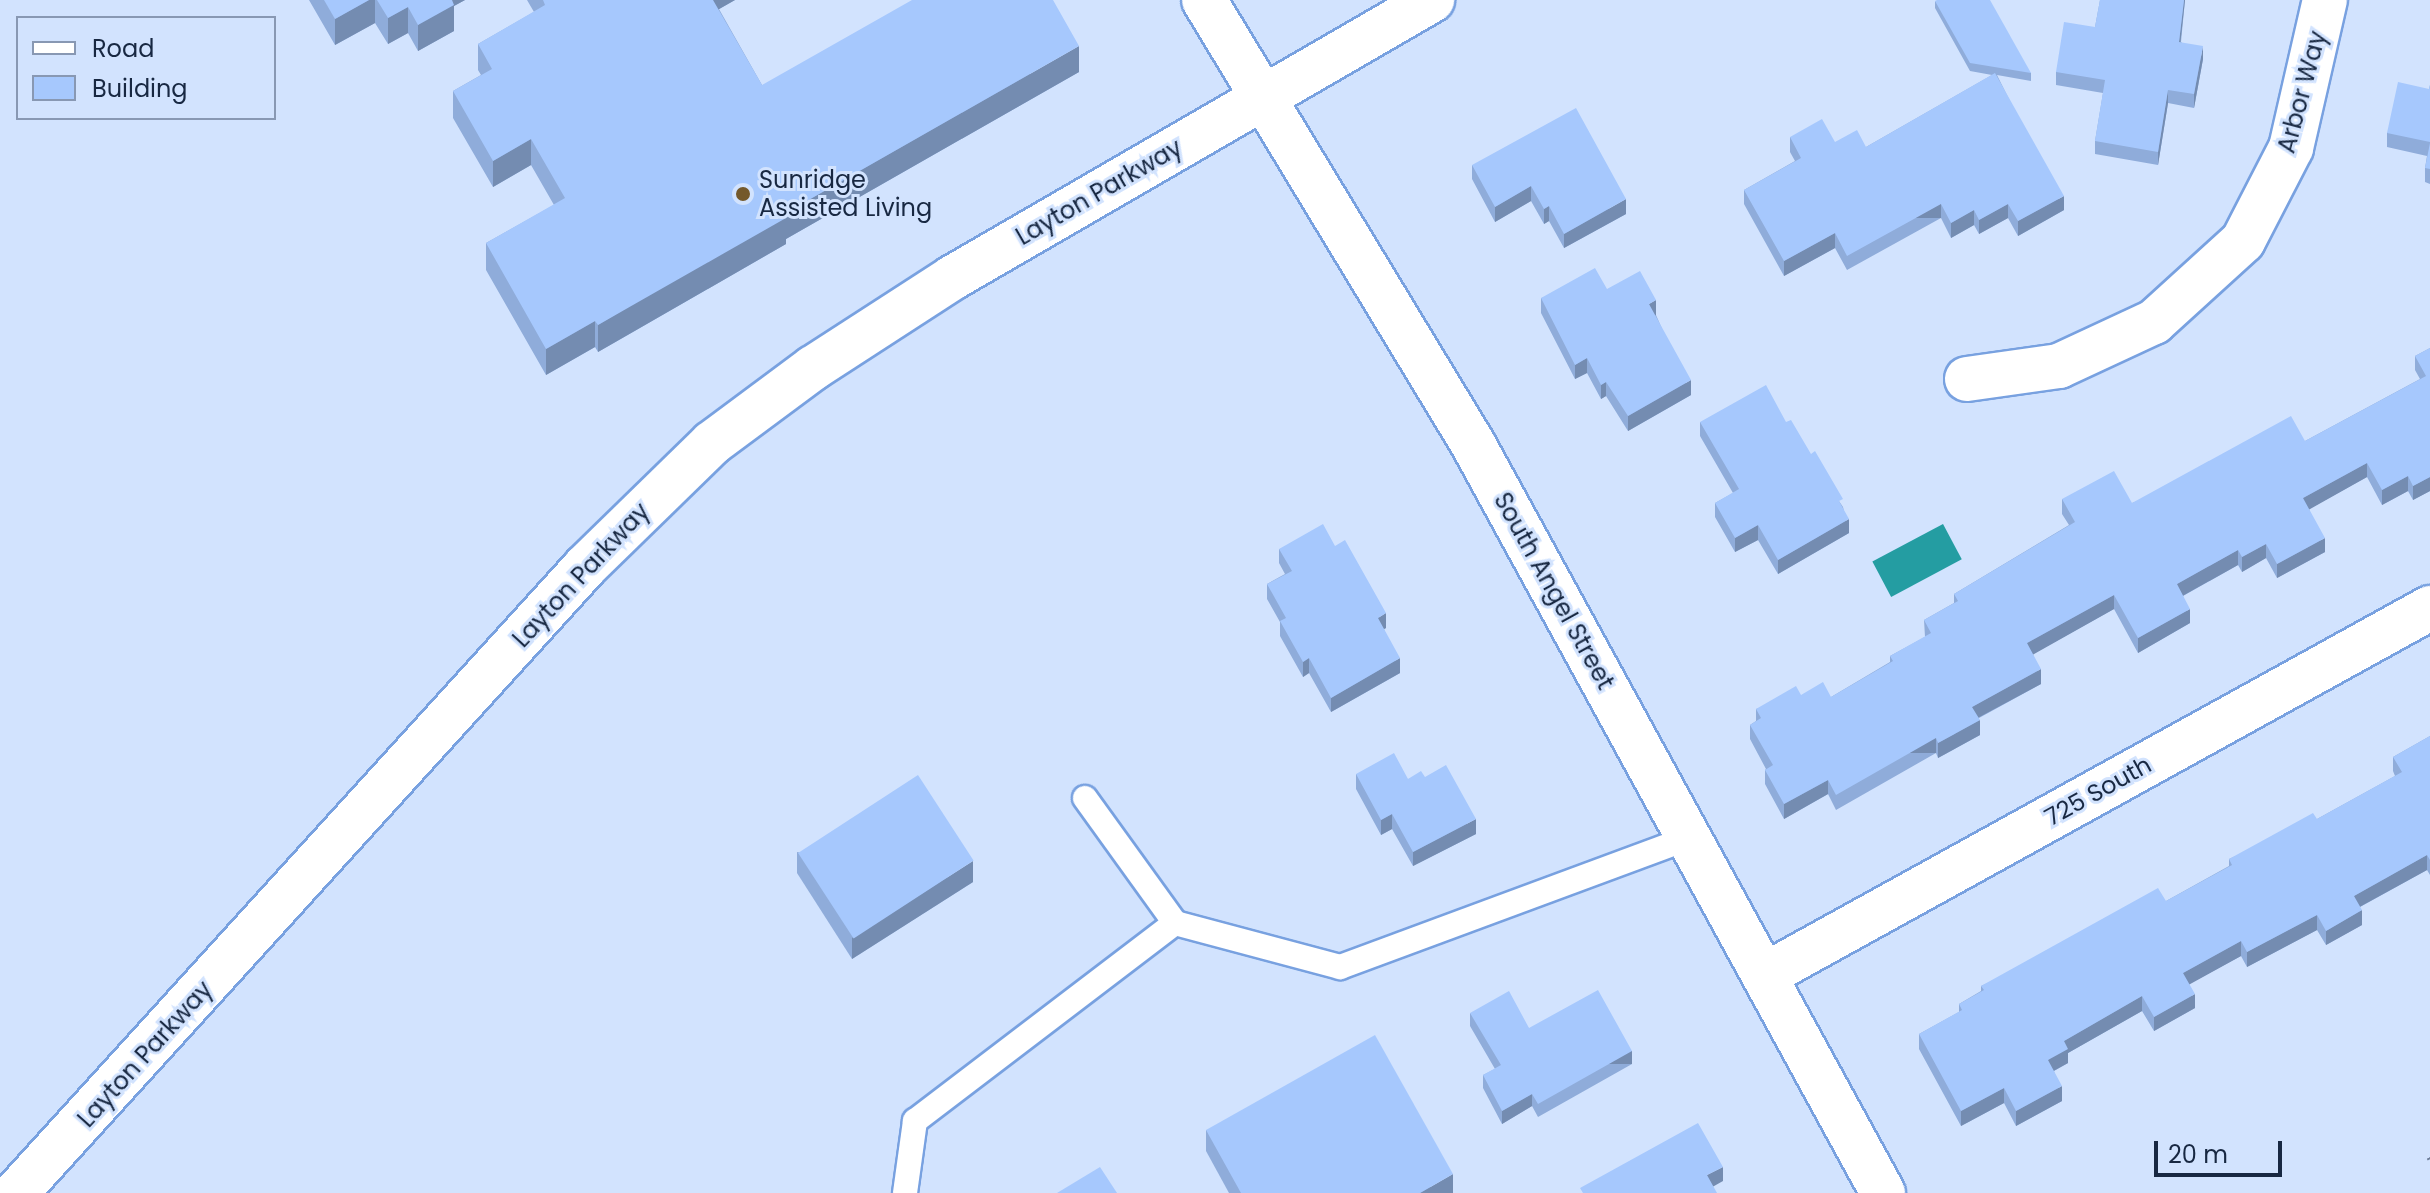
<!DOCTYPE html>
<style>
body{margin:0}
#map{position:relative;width:2430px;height:1193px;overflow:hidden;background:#d2e3fe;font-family:Poppins,sans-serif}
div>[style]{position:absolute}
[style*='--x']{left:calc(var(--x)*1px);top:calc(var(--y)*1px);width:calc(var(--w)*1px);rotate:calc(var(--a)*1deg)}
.water>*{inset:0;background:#249da2;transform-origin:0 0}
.path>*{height:5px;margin-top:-2.5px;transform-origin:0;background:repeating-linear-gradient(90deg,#6e7e99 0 8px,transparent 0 12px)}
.roads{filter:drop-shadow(2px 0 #78a1e0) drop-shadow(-2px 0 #78a1e0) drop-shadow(0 2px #78a1e0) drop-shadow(0 -2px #78a1e0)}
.lane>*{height:24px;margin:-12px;padding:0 12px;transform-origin:12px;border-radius:12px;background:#fff}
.street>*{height:44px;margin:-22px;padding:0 22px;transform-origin:22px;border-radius:22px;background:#fff}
.secondary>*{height:44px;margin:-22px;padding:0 22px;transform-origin:22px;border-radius:22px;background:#fff}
.wall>*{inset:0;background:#8facda}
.shaded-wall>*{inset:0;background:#748cb1;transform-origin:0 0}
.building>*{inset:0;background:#a6c8fd;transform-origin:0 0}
.dots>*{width:22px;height:22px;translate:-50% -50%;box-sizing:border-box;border:4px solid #d2e3fe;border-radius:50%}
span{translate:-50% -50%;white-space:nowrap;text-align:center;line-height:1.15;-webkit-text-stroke:6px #d2e3fe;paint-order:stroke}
.street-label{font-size:24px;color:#182842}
.poi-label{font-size:24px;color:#182842}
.left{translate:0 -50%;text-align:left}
.legend{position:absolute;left:16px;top:16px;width:260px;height:104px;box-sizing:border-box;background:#d2e3fe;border:2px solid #8898b3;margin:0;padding:10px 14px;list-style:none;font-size:24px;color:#182842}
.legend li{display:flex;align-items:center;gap:16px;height:40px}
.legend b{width:40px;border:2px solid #8898b3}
.scale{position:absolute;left:2154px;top:1141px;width:128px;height:36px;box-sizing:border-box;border:4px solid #182842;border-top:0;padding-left:10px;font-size:24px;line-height:28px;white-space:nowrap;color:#182842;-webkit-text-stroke:6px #d2e3fe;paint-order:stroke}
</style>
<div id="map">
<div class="water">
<div style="left:1943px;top:524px;width:40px;height:80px;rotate:62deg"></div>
</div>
<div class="path">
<div style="--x:2429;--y:1157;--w:2;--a:63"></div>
</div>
<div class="roads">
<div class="lane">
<div style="--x:1085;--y:798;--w:154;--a:54.2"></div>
<div style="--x:1175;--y:923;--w:171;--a:14.9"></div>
<div style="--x:1340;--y:967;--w:372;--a:-20.3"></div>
<div style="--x:905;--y:1193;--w:73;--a:-82.1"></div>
<div style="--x:915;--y:1121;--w:327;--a:-37.3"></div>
</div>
<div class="street">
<div style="--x:1967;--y:379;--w:93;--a:-8"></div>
<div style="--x:2059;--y:366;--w:105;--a:-24.9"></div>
<div style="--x:2154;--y:322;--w:120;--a:-42.3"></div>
<div style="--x:2243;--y:241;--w:105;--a:-62.7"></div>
<div style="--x:2291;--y:148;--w:152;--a:-77.1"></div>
<div style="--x:1765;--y:975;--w:760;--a:-28.89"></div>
</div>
<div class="secondary">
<div style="--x:1204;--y:0;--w:519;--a:58.79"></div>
<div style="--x:1473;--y:444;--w:854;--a:61.3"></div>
<div style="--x:16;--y:1193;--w:846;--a:-47.73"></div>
<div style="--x:585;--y:567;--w:177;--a:-44.3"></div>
<div style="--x:712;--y:443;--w:126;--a:-36.6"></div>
<div style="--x:813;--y:368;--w:166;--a:-32.9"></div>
<div style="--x:952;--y:278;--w:555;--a:-30.08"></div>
</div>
</div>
<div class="wall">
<div style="clip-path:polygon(309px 0,465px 0,454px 6px,454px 31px,418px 51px,408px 33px,388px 44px,375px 23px,335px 45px)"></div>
<div style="clip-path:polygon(527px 0,735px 0,719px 9px,762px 85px,1079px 72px,786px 239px,786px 244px,633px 332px,598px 352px,595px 347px,546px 375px,486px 270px,486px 243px,554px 205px,531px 165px,493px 187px,453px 118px,453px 91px,481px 75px,478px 70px,478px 44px,534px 12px)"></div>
<div style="clip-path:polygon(2100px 0,2185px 0,2181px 42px,2203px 59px,2194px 108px,2168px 103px,2158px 165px,2095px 154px,2095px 141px,2103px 93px,2056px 85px,2056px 72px,2095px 27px)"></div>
<div style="clip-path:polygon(1935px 1px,2031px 73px,2031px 81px,1997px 75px,2064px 210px,2018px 236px,2008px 218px,1979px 234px,1974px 225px,1951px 238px,1941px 218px,1847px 270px,1835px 248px,1784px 276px,1744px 204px,1744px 190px,1795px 161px,1790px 152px,1790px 137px,1866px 147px,1992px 75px,1970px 71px,1935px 8px)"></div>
<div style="clip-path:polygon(2430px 85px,2430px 184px,2425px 182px,2425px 168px,2427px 156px,2387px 147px,2387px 133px,2429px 89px)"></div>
<div style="clip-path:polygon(1472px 165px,1626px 214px,1564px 248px,1549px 221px,1544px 224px,1531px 201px,1495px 222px,1472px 179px)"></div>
<div style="clip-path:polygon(1607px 289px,1656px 315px,1691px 395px,1628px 431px,1606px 396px,1601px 399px,1587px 373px,1575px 379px,1541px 313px,1541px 298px)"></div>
<div style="clip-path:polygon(2430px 348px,2430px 491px,2413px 500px,2408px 491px,2382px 505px,2367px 477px,2309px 509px,2325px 552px,2277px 578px,2266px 558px,2242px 572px,2238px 565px,2183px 596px,2190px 623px,2138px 653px,2114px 609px,2033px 654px,2041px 684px,1979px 718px,1980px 735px,1938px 758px,1936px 753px,1836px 810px,1828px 794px,1784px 819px,1765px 784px,1765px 770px,1766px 769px,1750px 739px,1750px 725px,1756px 721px,1756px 709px,1801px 695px,1831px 697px,1890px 662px,1890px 656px,1925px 637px,1924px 620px,1954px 603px,1954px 594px,2069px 525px,2062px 514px,2062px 499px,2132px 503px,2305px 441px,2420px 379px,2415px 370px,2415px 356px)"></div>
<div style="clip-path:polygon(1700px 422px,1786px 422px,1843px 507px,1849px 533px,1778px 574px,1758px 540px,1735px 552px,1715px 517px,1715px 503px,1733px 493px,1700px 436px)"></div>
<div style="clip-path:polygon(1335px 546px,1386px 628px,1384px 629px,1400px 673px,1331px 712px,1309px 673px,1303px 677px,1280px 636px,1280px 622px,1267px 599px,1267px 584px,1285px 574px,1279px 563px,1279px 549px)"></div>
<div style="clip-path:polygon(2430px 736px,2430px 875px,2427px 870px,2360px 907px,2362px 925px,2326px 945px,2317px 930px,2247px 967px,2241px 956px,2189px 984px,2195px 1008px,2154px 1031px,2142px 1011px,2068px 1053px,2068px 1063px,2054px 1071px,2062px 1101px,2016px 1126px,2004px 1103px,1961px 1126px,1919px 1049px,1919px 1034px,1959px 1012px,1959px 1004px,1981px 991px,1981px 986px,2166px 901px,2229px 866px,2229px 859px,2317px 819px,2395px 776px,2393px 771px,2393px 757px)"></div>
<div style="clip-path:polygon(1356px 774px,1408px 779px,1425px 777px,1476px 834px,1413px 866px,1392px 829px,1381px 835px,1356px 789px)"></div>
<div style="clip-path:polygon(797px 852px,973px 882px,852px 959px,797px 873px)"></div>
<div style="clip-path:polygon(1470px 1013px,1529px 1028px,1632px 1064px,1538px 1117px,1532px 1106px,1502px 1124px,1483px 1088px,1483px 1075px,1495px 1069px,1470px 1026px)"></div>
<div style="clip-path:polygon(1206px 1130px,1453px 1193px,1229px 1193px,1206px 1151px)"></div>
</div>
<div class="shaded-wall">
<div style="clip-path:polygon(369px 0,375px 0,375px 23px,335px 45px,335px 19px)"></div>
<div style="clip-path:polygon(444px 0,465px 0,454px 6px,454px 31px,418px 51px,418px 25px)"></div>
<div style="clip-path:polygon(707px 0,735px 0,707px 16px)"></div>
<div style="clip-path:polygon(2184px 0,2185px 0,2179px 55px,2179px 42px)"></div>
<div style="clip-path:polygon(408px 7px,408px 33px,388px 44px,388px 18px)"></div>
<div style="clip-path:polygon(1079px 46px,1079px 72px,786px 239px,786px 244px,598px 352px,598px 325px,784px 214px)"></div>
<div style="clip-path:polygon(2203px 46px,2203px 59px,2194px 108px,2194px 94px)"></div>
<div style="clip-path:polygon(2168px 90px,2168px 103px,2158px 165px,2158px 152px)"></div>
<div style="clip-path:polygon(531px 139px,531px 165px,493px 187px,493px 161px)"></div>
<div style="clip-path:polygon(1531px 186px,1531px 201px,1495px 222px,1495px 207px)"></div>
<div style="clip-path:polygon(2064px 196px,2064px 210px,2018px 236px,2018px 221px)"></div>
<div style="clip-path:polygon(1626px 199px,1626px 214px,1564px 248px,1564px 234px)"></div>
<div style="left:1941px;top:204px;width:14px;height:107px;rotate:90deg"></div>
<div style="clip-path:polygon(2008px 204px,2008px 218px,1979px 234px,1979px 220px)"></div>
<div style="clip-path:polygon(1549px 206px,1549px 221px,1544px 224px,1544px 209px)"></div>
<div style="clip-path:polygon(1974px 210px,1974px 225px,1951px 238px,1951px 223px)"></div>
<div style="clip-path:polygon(1835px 233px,1835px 248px,1784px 276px,1784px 261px)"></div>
<div style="clip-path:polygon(1656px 300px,1656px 315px,1649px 319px,1649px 304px)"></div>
<div style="clip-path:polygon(595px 321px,595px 347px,546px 375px,546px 349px)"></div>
<div style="clip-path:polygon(1587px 358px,1587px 373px,1575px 379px,1575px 365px)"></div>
<div style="clip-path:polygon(1691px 380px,1691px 395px,1628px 431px,1628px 416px)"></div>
<div style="clip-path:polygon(1606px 382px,1606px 396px,1601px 399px,1601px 385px)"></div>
<div style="clip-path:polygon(2367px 463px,2367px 477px,2303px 513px,2303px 498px)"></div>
<div style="clip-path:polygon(2408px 476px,2408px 491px,2382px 505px,2382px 490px)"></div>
<div style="clip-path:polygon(2430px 477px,2430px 491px,2413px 500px,2413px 486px)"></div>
<div style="clip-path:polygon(1849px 519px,1849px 533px,1778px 574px,1778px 560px)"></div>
<div style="clip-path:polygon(1758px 525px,1758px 540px,1735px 552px,1735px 538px)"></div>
<div style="clip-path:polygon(2325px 538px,2325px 552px,2277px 578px,2277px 564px)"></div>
<div style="clip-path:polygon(2266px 544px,2266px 558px,2242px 572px,2242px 557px)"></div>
<div style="clip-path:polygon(2238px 550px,2238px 565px,2177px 599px,2177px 584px)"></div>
<div style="clip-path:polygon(2114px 595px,2114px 609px,2027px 658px,2027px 643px)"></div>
<div style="clip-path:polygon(2190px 609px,2190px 623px,2138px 653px,2138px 638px)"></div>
<div style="clip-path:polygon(1386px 613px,1386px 628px,1378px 632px,1378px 618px)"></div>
<div style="clip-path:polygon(1309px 658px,1309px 673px,1303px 677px,1303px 662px)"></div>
<div style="clip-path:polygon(1400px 658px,1400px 673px,1331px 712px,1331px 698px)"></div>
<div style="clip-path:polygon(2041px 669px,2041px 684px,1972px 721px,1972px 707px)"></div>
<div style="clip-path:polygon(1980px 720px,1980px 735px,1938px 758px,1938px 743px)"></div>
<div style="left:1936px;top:738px;width:15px;height:115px;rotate:90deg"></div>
<div style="clip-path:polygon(1828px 780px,1828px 794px,1784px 819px,1784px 804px)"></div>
<div style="clip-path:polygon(1392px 814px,1392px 829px,1381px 835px,1381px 820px)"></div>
<div style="clip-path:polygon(1476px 819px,1476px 834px,1413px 866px,1413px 852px)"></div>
<div style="clip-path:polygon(2427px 855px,2427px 870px,2354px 910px,2354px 896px)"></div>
<div style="clip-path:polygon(973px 861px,973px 882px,852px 959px,852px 938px)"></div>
<div style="clip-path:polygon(2362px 910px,2362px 925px,2326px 945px,2326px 931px)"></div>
<div style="clip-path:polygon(2317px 915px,2317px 930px,2247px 967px,2247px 952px)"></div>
<div style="clip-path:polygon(2241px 941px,2241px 956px,2183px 988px,2183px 973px)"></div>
<div style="clip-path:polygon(2195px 994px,2195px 1008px,2154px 1031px,2154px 1017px)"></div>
<div style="clip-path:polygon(2142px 996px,2142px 1011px,2068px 1053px,2068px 1063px,2048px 1074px,2048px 1060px,2064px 1041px)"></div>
<div style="left:1632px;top:1051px;width:13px;height:108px;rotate:90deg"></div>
<div style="clip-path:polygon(2062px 1086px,2062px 1101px,2016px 1126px,2016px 1111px)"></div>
<div style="clip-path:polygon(2004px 1088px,2004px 1103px,1961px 1126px,1961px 1111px)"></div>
<div style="clip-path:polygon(1532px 1094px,1532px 1106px,1502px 1124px,1502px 1111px)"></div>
<div style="clip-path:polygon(1723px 1167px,1723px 1181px,1707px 1190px,1707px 1175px)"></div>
<div style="clip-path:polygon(1453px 1174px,1453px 1193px,1420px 1193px)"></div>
</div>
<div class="building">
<div style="clip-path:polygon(324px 0,369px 0,335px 19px)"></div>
<div style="clip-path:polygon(377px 0,452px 0,454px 5px,418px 25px,408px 7px,388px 18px)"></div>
<div style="clip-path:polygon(543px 0,713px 0,762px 85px,912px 0,1053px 0,1079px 46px,784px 214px,786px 218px,633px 305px,598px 325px,595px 321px,546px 349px,486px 243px,565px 198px,531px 139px,493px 161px,453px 91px,492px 69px,478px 44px,545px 5px)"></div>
<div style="clip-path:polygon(1937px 0,1990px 0,2031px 73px,1970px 63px,1935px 1px)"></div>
<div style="clip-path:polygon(2100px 0,2184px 0,2179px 42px,2203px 46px,2194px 94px,2168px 90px,2158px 152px,2095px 141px,2105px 80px,2056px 72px,2064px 22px,2095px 27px)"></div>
<div style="clip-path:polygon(1995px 73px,2064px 196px,2018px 221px,2008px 204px,1979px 220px,1974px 210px,1951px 223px,1941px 204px,1847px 256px,1835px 233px,1784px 261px,1744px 190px,1801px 158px,1790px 137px,1822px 119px,1835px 142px,1857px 130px,1866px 147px)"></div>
<div style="clip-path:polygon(2398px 82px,2429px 89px,2430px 85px,2430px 142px,2387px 133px)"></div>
<div style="clip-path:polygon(1576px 108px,1626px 199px,1564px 234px,1549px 206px,1544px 209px,1531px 186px,1495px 207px,1472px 165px)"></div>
<div style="clip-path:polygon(2430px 143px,2430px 169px,2425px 168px)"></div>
<div style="clip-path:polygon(1595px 268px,1607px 289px,1640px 271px,1656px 300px,1649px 304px,1691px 380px,1628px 416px,1606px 382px,1601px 385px,1587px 358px,1575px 365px,1541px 298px)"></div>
<div style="clip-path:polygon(2430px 348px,2430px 477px,2413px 486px,2408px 476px,2382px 490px,2367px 463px,2303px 498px,2325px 538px,2277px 564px,2266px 544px,2242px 557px,2238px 550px,2177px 584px,2190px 609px,2138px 638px,2114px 595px,2027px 643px,2041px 669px,1972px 707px,1980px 720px,1938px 743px,1936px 738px,1836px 795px,1828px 780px,1784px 804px,1765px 770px,1773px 765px,1750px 725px,1761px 718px,1756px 709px,1796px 686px,1801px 695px,1823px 682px,1831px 697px,1893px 661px,1890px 656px,1931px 633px,1924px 620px,1958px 601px,1954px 594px,2075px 522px,2062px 499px,2114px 471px,2132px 503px,2291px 416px,2305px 441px,2426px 376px,2415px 356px)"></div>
<div style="clip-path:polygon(1766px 385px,1786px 422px,1791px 420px,1811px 454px,1815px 451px,1843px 499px,1839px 501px,1849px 519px,1778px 560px,1758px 525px,1735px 538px,1715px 503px,1739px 489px,1700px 422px)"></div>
<div style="clip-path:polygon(1323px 524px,1335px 546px,1345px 540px,1386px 613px,1378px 618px,1400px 658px,1331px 698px,1309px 658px,1303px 662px,1280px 621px,1286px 618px,1267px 584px,1292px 571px,1279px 549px)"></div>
<div style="clip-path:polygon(2430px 736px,2430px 860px,2427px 855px,2354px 896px,2362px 910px,2326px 931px,2317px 915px,2247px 952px,2241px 941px,2183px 973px,2195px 994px,2154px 1017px,2142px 996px,2064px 1041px,2068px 1049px,2048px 1060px,2062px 1086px,2016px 1111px,2004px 1088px,1961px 1111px,1919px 1034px,1962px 1010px,1959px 1004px,1984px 990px,1981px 986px,2158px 888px,2166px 901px,2232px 865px,2229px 859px,2313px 813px,2317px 819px,2402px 772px,2393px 757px)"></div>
<div style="clip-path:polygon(1394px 753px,1408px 779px,1421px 771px,1425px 777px,1446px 765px,1476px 819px,1413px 852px,1392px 814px,1381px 820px,1356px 774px)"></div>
<div style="left:918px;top:775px;width:102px;height:143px;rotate:57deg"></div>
<div style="clip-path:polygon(1598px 990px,1632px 1051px,1538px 1104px,1532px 1094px,1502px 1111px,1483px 1075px,1501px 1065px,1470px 1013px,1509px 991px,1529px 1028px)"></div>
<div style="clip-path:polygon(1375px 1035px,1453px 1174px,1420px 1193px,1241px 1193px,1206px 1130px)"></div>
<div style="clip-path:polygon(1698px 1123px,1723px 1167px,1707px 1175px,1717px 1193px,1583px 1193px,1580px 1188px)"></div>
<div style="clip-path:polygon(1100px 1167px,1117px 1193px,1057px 1193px)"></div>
</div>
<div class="dots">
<div style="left:743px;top:194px;background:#74592b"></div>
</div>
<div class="street-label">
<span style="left:2302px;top:92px;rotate:-75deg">Arbor Way</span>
<span style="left:1099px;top:192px;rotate:-30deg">Layton Parkway</span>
<span style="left:581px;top:575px;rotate:-47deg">Layton Parkway</span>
<span style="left:1554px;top:591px;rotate:61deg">South Angel Street</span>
<span style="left:2098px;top:791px;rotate:-29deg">725 South</span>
<span style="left:145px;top:1054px;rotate:-48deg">Layton Parkway</span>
</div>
<div class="poi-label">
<span class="left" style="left:759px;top:194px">Sunridge<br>Assisted Living</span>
</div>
<ul class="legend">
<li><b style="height:10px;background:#fff"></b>Road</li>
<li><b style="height:22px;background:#a6c8fd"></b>Building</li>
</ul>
<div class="scale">20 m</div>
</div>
